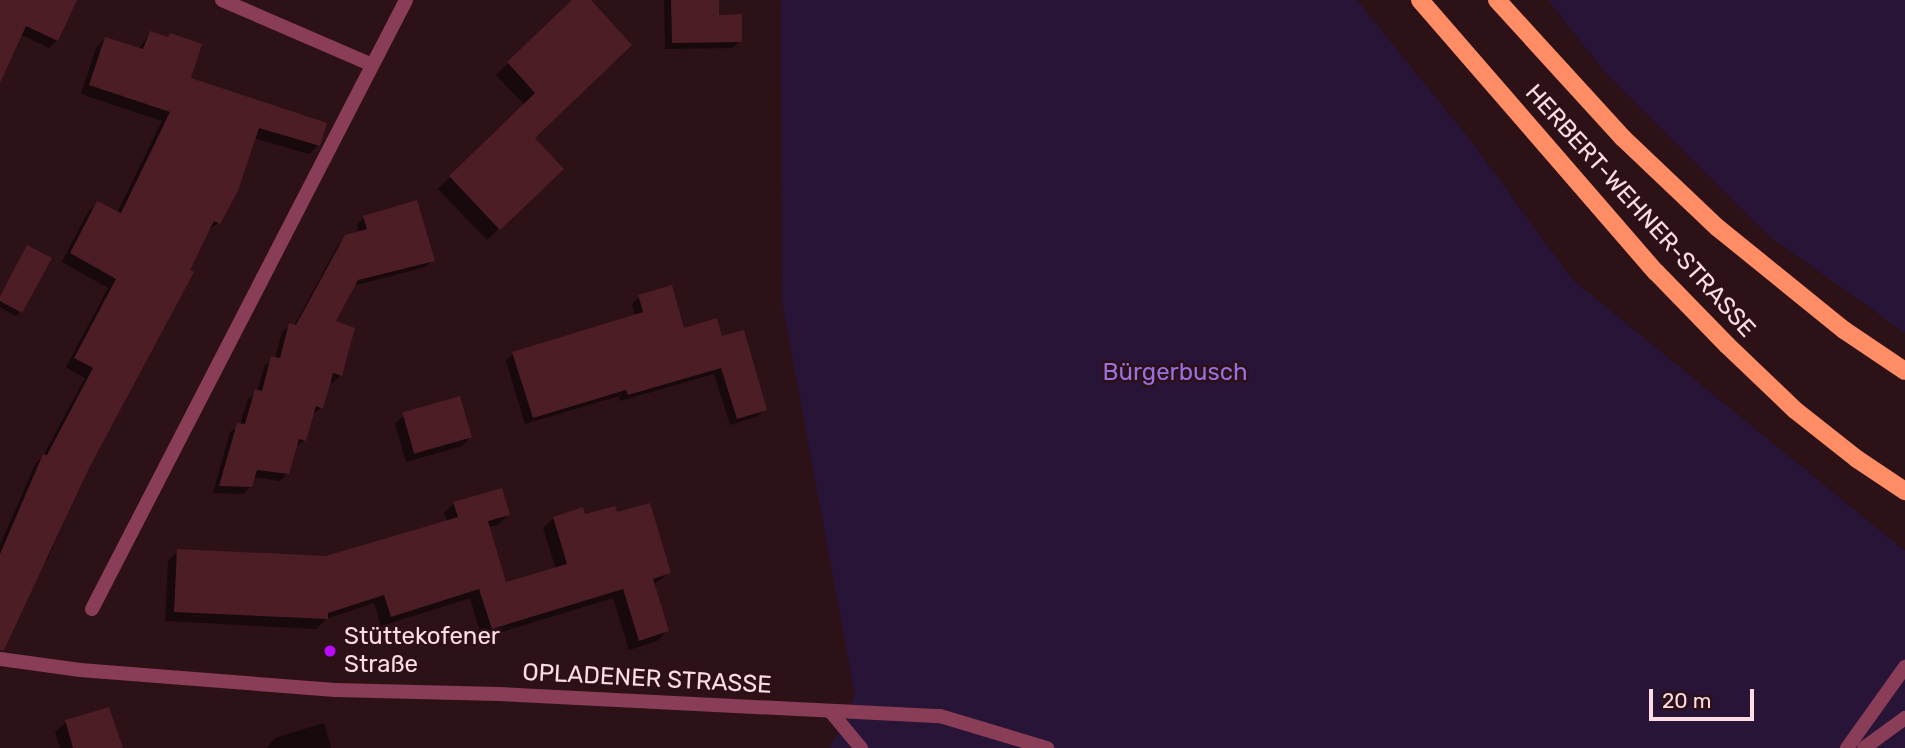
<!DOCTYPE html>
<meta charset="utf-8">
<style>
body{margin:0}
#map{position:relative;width:1905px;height:748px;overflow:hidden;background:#2c1117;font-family:Rubik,sans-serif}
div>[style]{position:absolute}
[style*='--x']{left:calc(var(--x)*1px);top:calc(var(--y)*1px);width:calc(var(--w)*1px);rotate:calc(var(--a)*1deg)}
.green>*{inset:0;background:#281436}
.shadow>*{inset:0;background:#0007}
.building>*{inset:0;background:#4d1d25;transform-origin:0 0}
.minor>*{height:14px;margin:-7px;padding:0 7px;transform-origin:7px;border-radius:7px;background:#8a3d56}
.primary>*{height:18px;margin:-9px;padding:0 9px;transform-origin:9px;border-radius:9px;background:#fe8c64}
.dots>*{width:19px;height:19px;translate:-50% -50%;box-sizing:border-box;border:4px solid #2c1117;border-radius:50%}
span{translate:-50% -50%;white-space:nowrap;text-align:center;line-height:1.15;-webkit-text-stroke:5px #2c1117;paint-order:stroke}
.street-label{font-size:24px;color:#ffdce5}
.park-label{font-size:24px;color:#9b6ee2}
.poi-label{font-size:24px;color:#ffdce5}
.left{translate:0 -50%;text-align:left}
.scale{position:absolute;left:1649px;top:689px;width:105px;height:32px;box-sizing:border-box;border:4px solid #ffdce5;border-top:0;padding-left:9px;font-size:21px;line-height:24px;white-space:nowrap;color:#ffdce5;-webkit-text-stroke:5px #2c1117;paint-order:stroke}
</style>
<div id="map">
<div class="green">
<div style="clip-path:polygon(781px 0,1357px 0,1471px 141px,1572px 279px,1905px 551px,1905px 748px,830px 748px,855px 695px,782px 301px)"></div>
<div style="clip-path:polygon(1548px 0,1905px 0,1905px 333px,1769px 236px,1603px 70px)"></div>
</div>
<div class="shadow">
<div style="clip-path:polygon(0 0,56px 0,57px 40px,49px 48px,20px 34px,0 78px)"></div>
<div style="clip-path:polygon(575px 0,588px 0,532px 138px,561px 169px,487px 240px,438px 189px,525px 105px,496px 75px)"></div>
<div style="clip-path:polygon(664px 0,717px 0,717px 17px,740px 41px,733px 48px,665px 49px)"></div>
<div style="clip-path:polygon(150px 33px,189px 79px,318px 145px,309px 154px,253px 138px,218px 223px,207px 231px,88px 467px,48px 558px,0 619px,0 545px,35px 465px,43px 456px,85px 378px,66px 367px,108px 288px,62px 262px,88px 212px,97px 203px,117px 213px,162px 121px,81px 94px,96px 48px,105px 38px,139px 49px)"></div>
<div style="clip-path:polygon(364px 217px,433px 260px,425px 267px,353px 286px,334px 322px,340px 375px,333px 383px,329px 381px,322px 408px,312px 414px,305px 440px,295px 447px,287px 474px,280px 481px,253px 477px,251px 486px,243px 494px,213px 493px,230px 432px,240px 425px,248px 399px,257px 392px,265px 365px,275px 359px,282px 332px,290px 325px,294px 326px,338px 245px,346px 237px,359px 233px,357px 225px)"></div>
<div style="clip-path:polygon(28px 247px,20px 312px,16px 316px,0 307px,0 295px)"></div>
<div style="clip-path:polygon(639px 297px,682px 330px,721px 338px,765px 409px,758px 416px,730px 425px,714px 374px,620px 401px,619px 396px,525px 424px,506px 361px,513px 354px,635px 317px,632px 304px)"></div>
<div style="clip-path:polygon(404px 415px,470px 437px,462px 446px,406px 462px,395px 424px)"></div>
<div style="clip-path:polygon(454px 503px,508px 515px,498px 525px,488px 527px,504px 585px,556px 569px,543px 528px,554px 518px,615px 514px,669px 573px,653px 585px,667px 631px,657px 641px,629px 650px,613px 598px,482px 638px,470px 598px,381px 626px,374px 603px,326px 619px,316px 629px,165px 621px,168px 561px,178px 551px,327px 558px,447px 522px,444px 513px)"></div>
<div style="clip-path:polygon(66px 722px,121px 748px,60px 748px,55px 732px)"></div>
<div style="clip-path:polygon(324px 723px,331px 748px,267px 748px,275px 738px)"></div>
</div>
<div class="building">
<div style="clip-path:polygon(0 0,77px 0,58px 41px,26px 26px,0 83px)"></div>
<div style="clip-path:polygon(572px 0,591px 0,632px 45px,535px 138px,564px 169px,500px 230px,449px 176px,535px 93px,507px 62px)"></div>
<div style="clip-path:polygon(671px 0,719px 0,719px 15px,742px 14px,742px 42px,672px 43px)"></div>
<div style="clip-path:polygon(150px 31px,168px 37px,170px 33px,202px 44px,191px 78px,327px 123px,320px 146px,259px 128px,238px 191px,220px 224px,214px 221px,190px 270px,194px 272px,89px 468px,4px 650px,0 650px,0 554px,43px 454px,47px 455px,93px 368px,74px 358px,116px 279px,70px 253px,97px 201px,121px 213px,170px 112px,89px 85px,105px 37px,143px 49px)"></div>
<div style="clip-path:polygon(417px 200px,435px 261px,358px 280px,336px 321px,355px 328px,342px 376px,333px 373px,323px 409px,316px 406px,306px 441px,299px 439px,289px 474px,257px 470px,252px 487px,219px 486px,237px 423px,245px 424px,255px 389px,262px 391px,271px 356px,280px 358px,289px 323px,296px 325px,345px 235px,367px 229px,363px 216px)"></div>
<div style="clip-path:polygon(27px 245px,52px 258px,22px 313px,0 301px,0 296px)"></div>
<div style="clip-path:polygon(672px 285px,684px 328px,717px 318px,722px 336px,744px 330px,767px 410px,737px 419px,721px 368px,628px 395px,626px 390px,533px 418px,512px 352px,643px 312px,638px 295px)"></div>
<div style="left:460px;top:396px;width:43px;height:60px;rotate:74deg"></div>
<div style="clip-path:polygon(502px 488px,510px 515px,488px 521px,506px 582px,567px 564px,553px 517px,583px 507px,585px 514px,615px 506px,617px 512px,650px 503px,671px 573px,653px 579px,669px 631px,639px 641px,623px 589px,492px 629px,479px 589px,391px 617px,384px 595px,328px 613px,328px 619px,174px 612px,177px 549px,326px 556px,458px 517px,453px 502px)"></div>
<div style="clip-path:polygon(109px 707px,123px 748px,73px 748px,65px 720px)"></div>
</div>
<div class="minor">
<div style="--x:222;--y:0;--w:161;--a:23.4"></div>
<div style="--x:92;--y:609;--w:685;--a:-62.72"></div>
<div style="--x:0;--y:659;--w:81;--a:7.8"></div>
<div style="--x:80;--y:670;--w:256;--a:4.5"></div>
<div style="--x:335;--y:690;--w:164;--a:1.4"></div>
<div style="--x:499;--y:694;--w:442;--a:2.9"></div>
<div style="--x:940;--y:716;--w:112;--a:16.7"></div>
<div style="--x:831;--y:712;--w:47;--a:50.2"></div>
<div style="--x:1847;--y:748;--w:100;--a:-54.4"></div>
<div style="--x:1864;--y:748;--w:51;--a:-36.2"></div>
</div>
<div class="primary">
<div style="--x:1420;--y:0;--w:360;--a:49.1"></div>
<div style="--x:1656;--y:272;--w:102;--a:45.8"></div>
<div style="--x:1727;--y:345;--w:94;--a:43.7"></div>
<div style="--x:1795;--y:410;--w:79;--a:38.3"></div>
<div style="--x:1857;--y:459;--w:58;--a:33.7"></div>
<div style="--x:1497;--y:0;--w:187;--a:47.6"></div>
<div style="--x:1623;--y:138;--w:131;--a:43.5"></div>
<div style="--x:1718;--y:228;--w:162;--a:39"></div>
<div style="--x:1844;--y:330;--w:73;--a:33.9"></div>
</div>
<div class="dots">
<div style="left:330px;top:651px;background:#bd09fe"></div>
</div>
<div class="street-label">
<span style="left:1640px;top:211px;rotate:48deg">HERBERT-WEHNER-STRASSE</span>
<span style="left:647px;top:679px;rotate:3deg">OPLADENER STRASSE</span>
</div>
<div class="park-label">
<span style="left:1175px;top:373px">Bürgerbusch</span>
</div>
<div class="poi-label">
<span class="left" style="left:344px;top:651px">Stüttekofener<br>Straße</span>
</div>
<div class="scale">20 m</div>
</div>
